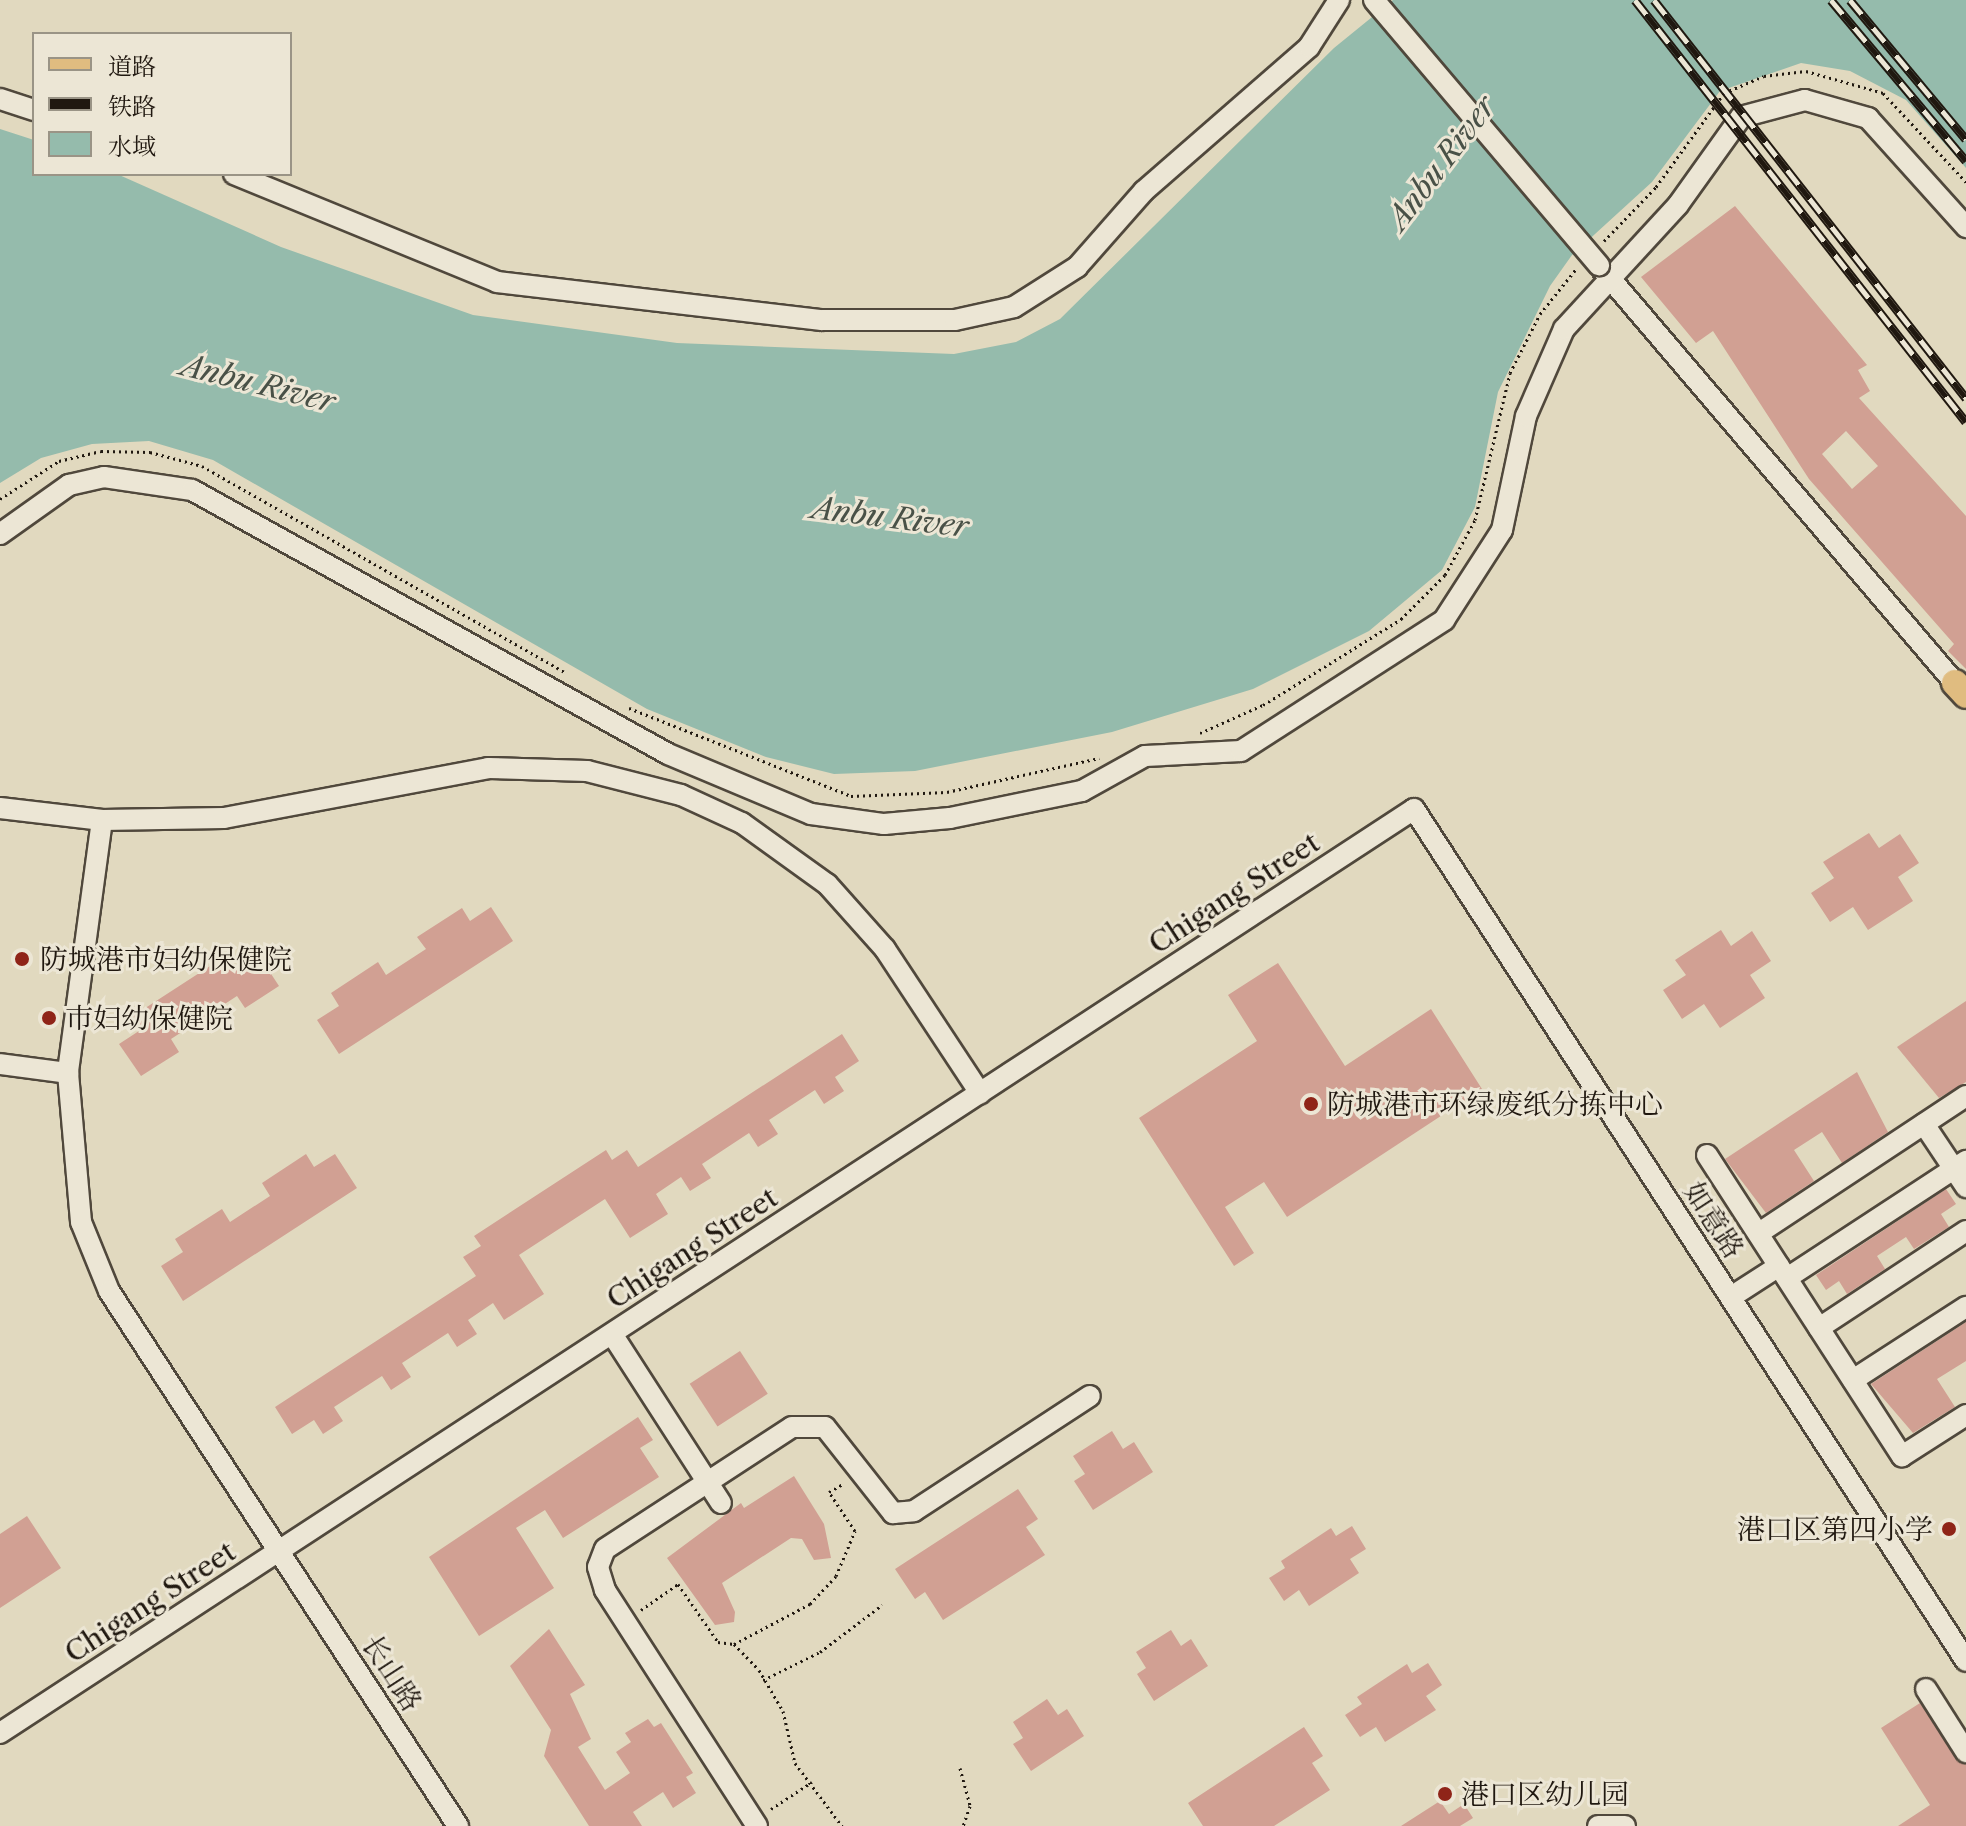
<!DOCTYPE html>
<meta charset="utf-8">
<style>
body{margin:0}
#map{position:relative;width:1966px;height:1826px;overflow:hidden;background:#e1d9bf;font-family:"Libre Caslon Text","Noto Serif SC",serif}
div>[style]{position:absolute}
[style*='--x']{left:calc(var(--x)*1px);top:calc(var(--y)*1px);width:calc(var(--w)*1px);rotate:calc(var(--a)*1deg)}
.water>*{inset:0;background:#95bbac}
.building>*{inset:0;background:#d1a093;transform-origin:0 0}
.path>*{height:3px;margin-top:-1.5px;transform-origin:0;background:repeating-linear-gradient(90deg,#201810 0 2px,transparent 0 6px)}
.roads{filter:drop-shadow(2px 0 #50483c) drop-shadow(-2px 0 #50483c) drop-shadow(0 2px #50483c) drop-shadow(0 -2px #50483c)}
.minor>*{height:20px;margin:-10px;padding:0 10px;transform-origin:10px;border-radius:10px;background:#ece6d5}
.major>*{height:26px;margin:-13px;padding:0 13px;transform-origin:13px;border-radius:13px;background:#e0bc80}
.rail>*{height:9px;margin-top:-4.5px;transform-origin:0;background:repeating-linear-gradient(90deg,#ece6d5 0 18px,#201810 0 36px);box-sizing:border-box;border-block:2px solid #201810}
.bridges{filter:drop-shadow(2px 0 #50483c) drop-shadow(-2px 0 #50483c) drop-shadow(0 2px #50483c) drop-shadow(0 -2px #50483c)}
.minor-bridge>*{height:20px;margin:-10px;padding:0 10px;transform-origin:10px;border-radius:10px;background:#ece6d5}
.dots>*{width:22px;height:22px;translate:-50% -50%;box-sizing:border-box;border:4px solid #ece6d5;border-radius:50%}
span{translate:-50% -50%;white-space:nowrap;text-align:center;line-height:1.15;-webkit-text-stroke:6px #ece6d5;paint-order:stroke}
.street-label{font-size:28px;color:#201810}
.poi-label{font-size:28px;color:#201810}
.left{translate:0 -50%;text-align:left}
.right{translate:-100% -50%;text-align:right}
.water-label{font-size:30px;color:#495147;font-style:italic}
.legend{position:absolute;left:32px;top:32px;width:260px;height:144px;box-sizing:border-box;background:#ece6d5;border:2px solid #9a9486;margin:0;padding:10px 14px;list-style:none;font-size:24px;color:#201810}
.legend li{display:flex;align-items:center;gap:16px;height:40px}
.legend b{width:40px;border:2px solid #9a9486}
</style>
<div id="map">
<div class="water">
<div style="clip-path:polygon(1393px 0,1966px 0,1966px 168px,1906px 100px,1850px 71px,1801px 63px,1720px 91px,1652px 182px,1572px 255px,1550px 286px,1498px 392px,1475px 507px,1442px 570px,1369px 631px,1253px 689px,1112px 732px,915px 771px,834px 774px,766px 757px,647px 709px,213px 460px,149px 441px,92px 444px,41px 458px,0 483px,0 129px,34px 140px,34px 174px,117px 174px,281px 247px,473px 315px,677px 343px,954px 354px,1016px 342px,1060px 319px,1334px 48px)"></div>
</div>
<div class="building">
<div style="clip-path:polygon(evenodd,1735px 206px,1867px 365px,1858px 370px,1870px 391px,1859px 398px,1966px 516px,1966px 669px,1948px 651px,1954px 644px,1809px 479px,1713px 331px,1696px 343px,1641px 277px,1735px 206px,1846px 431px,1878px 466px,1852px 489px,1822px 454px,1846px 431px)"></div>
<div style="clip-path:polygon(1869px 833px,1879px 848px,1900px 834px,1919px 863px,1898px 877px,1913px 901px,1868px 930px,1853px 907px,1830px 922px,1811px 893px,1834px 878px,1823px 862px)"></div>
<div style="clip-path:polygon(491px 907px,513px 941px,339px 1054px,317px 1020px,339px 1006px,331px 993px,378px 962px,386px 975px,426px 949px,417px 937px,462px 908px,470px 921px)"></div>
<div style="clip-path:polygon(1721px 930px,1731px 946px,1752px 931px,1771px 961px,1750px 975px,1765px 998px,1720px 1028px,1704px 1004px,1682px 1019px,1663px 990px,1686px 975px,1675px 960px)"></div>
<div style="clip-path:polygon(258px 954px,279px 986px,245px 1008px,237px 996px,171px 1039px,179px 1052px,141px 1076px,119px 1044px,142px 1029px,133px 1016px,227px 955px,235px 969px)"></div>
<div style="clip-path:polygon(1278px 963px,1345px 1066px,1431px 1009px,1482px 1089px,1287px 1217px,1264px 1182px,1225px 1207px,1254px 1253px,1234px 1266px,1139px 1118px,1257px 1041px,1228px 995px)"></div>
<div style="clip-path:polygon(1966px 1001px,1966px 1082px,1939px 1098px,1897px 1047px)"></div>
<div style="clip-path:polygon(842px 1034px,859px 1061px,835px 1077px,844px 1091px,824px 1104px,815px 1090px,769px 1120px,778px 1134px,758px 1147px,749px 1133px,702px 1164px,711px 1178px,690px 1191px,681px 1177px,656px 1194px,668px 1214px,630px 1238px,605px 1199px,519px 1255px,544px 1294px,504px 1320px,493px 1303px,468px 1320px,477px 1334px,457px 1347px,448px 1333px,402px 1363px,411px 1377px,391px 1390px,382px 1376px,334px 1407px,343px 1421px,323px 1434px,314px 1420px,292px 1434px,275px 1407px,476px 1276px,463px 1257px,481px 1246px,474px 1236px,606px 1150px,612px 1160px,627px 1150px,638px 1167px)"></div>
<div style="clip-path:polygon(1857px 1072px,1888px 1132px,1842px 1163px,1822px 1132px,1794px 1150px,1814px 1181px,1766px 1213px,1725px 1159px)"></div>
<div style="clip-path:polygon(306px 1154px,314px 1167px,335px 1154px,357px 1188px,183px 1301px,161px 1266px,183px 1252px,175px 1239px,222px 1209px,230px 1222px,270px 1196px,262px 1183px)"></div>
<div style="clip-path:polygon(1946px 1189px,1956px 1204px,1941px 1214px,1949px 1227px,1914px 1249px,1906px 1237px,1877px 1256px,1885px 1269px,1847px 1294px,1839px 1281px,1826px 1290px,1816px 1275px)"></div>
<div style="clip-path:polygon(1966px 1322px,1966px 1361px,1937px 1379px,1955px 1407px,1913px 1433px,1871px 1384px)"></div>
<div style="left:740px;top:1351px;width:51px;height:60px;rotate:57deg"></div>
<div style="clip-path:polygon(638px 1417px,653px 1440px,640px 1448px,659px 1477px,563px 1538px,545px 1510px,516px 1528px,554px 1588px,479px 1636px,429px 1557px)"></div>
<div style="clip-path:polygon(1112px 1431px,1123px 1449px,1134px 1442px,1153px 1472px,1093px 1510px,1074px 1481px,1085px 1474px,1073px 1456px)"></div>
<div style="clip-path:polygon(794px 1476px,824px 1524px,831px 1558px,814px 1560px,802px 1539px,791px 1538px,722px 1583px,735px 1612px,734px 1622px,715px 1625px,667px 1558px,741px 1503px,744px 1508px)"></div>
<div style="clip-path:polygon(1018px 1489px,1038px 1519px,1026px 1527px,1045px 1555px,943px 1620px,925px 1592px,915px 1599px,895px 1569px)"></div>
<div style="clip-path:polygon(27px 1516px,61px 1568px,0 1608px,0 1534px)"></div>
<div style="clip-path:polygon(1352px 1526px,1366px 1549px,1350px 1559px,1359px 1573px,1309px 1606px,1299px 1590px,1284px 1601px,1269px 1578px,1285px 1568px,1281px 1561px,1331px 1528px,1336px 1536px)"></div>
<div style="clip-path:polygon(549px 1629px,585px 1685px,570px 1694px,591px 1739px,578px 1747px,605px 1790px,630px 1773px,616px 1752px,631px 1742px,625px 1733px,648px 1719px,654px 1727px,661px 1723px,693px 1773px,686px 1777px,696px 1793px,673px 1808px,663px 1792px,633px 1812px,642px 1826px,589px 1826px,544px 1756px,551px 1730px,510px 1666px)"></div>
<div style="clip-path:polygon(1171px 1630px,1181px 1646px,1191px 1639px,1208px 1666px,1154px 1701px,1137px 1674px,1146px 1668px,1136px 1652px)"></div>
<div style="clip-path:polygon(1428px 1663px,1442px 1685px,1426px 1696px,1436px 1710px,1385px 1742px,1376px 1727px,1360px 1737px,1345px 1715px,1362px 1704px,1357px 1697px,1407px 1664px,1412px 1673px)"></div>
<div style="clip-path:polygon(1047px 1699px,1058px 1715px,1067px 1709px,1084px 1736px,1031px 1771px,1013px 1744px,1023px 1738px,1013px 1722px)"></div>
<div style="clip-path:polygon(1920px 1703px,1966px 1765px,1966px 1826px,1898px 1826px,1930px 1805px,1881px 1728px)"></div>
<div style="clip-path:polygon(1304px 1727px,1323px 1756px,1312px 1763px,1330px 1790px,1274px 1826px,1203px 1826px,1188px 1803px)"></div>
<div style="clip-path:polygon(1440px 1801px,1449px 1814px,1464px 1804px,1473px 1818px,1460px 1826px,1401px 1826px)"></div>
</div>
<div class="path">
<div style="--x:1604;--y:241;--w:75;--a:-46.1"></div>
<div style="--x:1656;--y:187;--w:116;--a:-54.1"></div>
<div style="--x:1724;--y:93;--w:43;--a:-23"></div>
<div style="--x:1764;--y:76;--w:42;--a:-6.8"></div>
<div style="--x:1806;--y:71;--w:80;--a:15.9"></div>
<div style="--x:1883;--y:93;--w:122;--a:47"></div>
<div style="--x:0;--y:499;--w:70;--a:-32.8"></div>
<div style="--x:59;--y:461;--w:43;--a:-13.4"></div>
<div style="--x:101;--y:451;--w:49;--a:1.2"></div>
<div style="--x:150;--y:452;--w:54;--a:15.1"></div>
<div style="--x:202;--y:466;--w:419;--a:29.6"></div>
<div style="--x:629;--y:708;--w:239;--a:21.6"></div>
<div style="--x:851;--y:796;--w:96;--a:-2.4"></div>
<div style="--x:947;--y:792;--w:156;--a:-12.6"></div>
<div style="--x:1200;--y:733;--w:69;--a:-24"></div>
<div style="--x:1263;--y:705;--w:163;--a:-31.9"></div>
<div style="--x:1401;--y:619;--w:62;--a:-45"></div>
<div style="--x:1445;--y:575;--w:63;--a:-61.4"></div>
<div style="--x:1475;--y:520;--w:151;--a:-76.6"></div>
<div style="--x:1510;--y:373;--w:66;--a:-63"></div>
<div style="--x:1540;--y:314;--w:58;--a:-51.3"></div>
<div style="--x:641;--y:1610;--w:45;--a:-35.1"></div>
<div style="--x:678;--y:1584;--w:70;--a:55.4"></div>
<div style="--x:718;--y:1642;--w:16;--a:7"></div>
<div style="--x:734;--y:1644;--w:86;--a:-27.8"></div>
<div style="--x:810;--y:1604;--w:38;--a:-47"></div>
<div style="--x:836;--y:1576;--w:49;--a:-67.1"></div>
<div style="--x:855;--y:1531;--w:47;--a:-123.7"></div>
<div style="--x:829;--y:1492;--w:16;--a:-30"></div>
<div style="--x:734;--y:1644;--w:36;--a:46"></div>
<div style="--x:759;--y:1670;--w:48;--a:59.7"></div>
<div style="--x:783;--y:1711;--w:53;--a:77"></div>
<div style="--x:795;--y:1763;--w:79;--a:53.3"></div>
<div style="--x:763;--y:1680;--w:64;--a:-26.2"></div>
<div style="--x:820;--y:1652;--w:78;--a:-37.2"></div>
<div style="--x:960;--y:1768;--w:39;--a:75"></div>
<div style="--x:970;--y:1806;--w:21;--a:109"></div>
<div style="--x:771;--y:1809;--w:49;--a:-33.4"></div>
</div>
<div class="roads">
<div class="minor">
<div style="--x:0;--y:99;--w:36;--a:18"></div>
<div style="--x:234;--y:174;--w:284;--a:22.3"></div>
<div style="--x:497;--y:282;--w:327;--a:6.7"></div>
<div style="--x:822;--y:320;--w:133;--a:0"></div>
<div style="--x:955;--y:320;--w:60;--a:-12.4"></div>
<div style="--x:1014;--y:307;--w:75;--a:-32.4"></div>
<div style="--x:1077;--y:267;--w:101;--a:-48.6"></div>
<div style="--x:1144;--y:191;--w:219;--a:-41.1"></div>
<div style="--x:1309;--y:47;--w:56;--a:-57.4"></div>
<div style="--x:1602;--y:269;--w:544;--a:49.55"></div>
<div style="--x:0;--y:534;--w:85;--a:-35.4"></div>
<div style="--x:69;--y:485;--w:36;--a:-13"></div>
<div style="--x:104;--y:477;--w:89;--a:8.4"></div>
<div style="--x:192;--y:490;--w:544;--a:29.01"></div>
<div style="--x:668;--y:754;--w:155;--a:22.8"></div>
<div style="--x:811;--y:814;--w:74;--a:7.8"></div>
<div style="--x:884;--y:824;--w:66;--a:-5.2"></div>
<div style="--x:950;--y:818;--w:135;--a:-11.6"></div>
<div style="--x:1082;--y:791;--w:72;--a:-29.1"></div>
<div style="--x:1145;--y:756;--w:96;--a:-3"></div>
<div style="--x:1241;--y:751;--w:242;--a:-32.8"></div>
<div style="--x:1444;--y:620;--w:107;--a:-57.2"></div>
<div style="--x:1502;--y:530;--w:116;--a:-78.1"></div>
<div style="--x:1526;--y:416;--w:95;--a:-66.4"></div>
<div style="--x:1564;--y:329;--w:168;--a:-47.4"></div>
<div style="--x:1678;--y:205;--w:108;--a:-54.4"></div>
<div style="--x:1741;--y:117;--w:66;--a:-14.9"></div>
<div style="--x:1805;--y:100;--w:66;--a:15.9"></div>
<div style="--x:1868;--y:118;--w:147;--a:48"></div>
<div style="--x:0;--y:808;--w:103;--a:6.7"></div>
<div style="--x:102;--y:820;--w:122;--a:-0.9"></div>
<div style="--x:224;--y:818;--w:269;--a:-10.7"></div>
<div style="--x:488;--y:768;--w:99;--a:1.7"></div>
<div style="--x:587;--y:771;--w:97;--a:14.3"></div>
<div style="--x:681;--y:795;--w:67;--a:24.7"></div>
<div style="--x:742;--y:823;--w:105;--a:35.7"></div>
<div style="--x:827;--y:884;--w:87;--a:48.3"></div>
<div style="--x:885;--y:949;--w:173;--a:56.6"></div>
<div style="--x:102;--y:820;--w:255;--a:97.7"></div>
<div style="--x:68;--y:1073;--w:150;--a:85"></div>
<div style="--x:81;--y:1222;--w:74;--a:67.9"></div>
<div style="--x:109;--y:1291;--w:639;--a:56.88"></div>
<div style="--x:0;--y:1064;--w:69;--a:7.5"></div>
<div style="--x:1924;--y:1124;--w:76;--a:56.3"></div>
<div style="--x:1707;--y:1155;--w:359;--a:57.1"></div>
<div style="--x:1902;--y:1456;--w:76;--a:-32.6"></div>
<div style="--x:1759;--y:1233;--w:248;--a:-33.5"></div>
<div style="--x:1787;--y:1278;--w:214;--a:-33.2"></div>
<div style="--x:1731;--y:1297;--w:57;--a:-32.9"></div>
<div style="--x:1819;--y:1328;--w:176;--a:-33.4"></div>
<div style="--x:612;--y:1334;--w:201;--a:57.2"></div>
<div style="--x:1853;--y:1380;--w:135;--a:-32.9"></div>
<div style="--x:1926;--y:1689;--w:75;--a:57.6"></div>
<div style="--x:0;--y:1733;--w:1689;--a:-33.16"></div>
<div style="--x:1414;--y:809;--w:1015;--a:57.06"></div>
<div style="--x:757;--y:1826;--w:281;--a:-122.8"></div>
<div style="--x:605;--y:1590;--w:24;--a:-107"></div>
<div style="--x:598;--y:1567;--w:19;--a:-69"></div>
<div style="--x:605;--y:1549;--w:223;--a:-33.1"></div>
<div style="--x:792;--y:1427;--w:33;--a:0"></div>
<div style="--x:825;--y:1427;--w:110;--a:51.7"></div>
<div style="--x:893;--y:1513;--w:21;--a:-5"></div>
<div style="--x:914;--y:1511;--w:210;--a:-33.2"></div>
<div style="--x:1598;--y:1826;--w:27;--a:0"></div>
</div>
<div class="major">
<div style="--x:1955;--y:683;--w:16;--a:47"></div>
</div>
</div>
<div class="rail">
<div style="--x:1635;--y:0;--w:536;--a:51.89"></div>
<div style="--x:1654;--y:0;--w:506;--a:51.91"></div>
<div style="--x:1831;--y:0;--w:210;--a:50"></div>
<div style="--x:1850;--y:0;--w:181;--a:50.2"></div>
</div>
<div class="bridges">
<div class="minor-bridge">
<div style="--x:1374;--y:0;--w:348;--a:49.7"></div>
</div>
</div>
<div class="dots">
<div style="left:22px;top:959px;background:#8f2418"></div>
<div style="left:49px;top:1018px;background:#8f2418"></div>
<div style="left:1311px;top:1104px;background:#8f2418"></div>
<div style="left:1949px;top:1529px;background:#8f2418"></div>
<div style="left:1445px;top:1794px;background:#8f2418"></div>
</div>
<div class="street-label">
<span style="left:1234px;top:893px;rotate:-33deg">Chigang Street</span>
<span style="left:1714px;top:1220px;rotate:57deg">如意路</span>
<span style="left:692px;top:1248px;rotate:-33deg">Chigang Street</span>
<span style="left:150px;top:1602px;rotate:-33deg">Chigang Street</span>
<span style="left:392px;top:1673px;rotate:57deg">长山路</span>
</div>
<div class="poi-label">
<span class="left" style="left:40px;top:959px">防城港市妇幼保健院</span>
<span class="left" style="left:65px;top:1018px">巿妇幼保健院</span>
<span class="left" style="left:1327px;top:1104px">防城港市环绿废纸分拣中心</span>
<span class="right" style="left:1933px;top:1529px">港口区第四小学</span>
<span class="left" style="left:1461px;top:1794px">港口区幼儿园</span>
</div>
<div class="water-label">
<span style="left:1442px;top:163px;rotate:-53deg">Anbu River</span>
<span style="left:258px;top:384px;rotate:14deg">Anbu River</span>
<span style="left:890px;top:518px;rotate:7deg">Anbu River</span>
</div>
<ul class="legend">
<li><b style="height:10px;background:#e0bc80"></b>道路</li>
<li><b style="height:10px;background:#201810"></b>铁路</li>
<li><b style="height:22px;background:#95bbac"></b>水域</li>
</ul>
</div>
